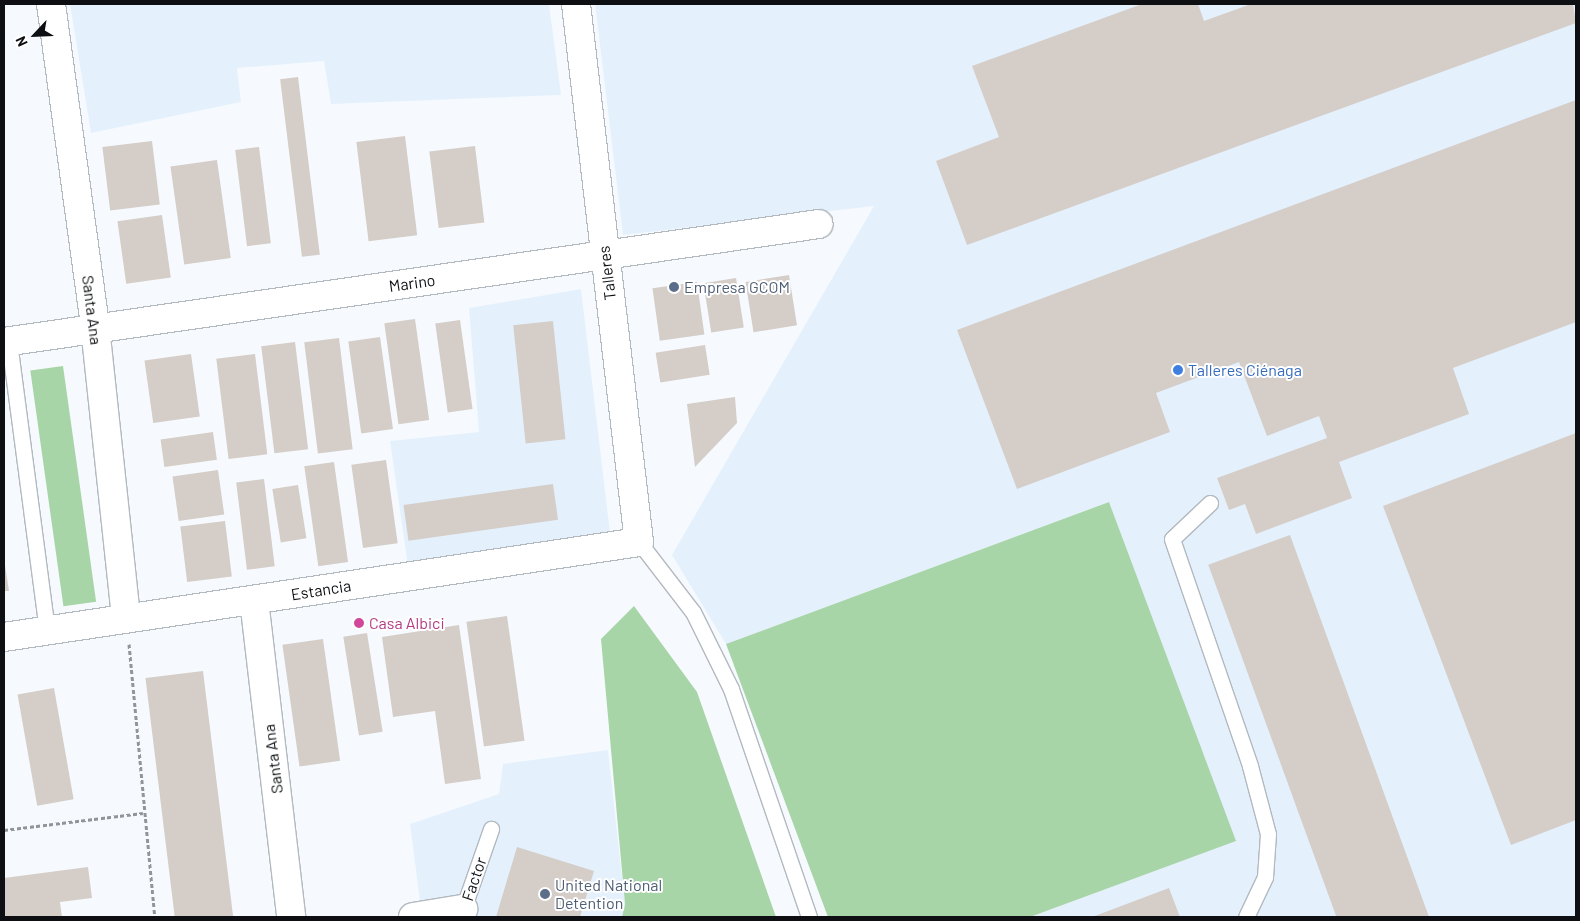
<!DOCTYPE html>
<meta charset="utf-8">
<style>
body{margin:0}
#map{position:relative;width:1580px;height:921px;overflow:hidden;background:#f6fafe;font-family:Barlow,sans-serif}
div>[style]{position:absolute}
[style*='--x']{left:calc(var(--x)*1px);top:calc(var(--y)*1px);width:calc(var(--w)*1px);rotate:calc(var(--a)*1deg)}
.built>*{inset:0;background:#e4f1fd}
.green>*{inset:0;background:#a8d5a7;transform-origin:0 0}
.building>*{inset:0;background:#d5cdc8;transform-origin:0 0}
.path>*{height:3px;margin-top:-1.5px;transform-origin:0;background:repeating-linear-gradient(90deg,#919598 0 4px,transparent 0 6.5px)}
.roads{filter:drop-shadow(1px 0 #b2b9bf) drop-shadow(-1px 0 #b2b9bf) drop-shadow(0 1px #b2b9bf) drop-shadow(0 -1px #b2b9bf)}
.lane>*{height:15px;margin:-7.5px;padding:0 7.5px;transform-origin:7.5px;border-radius:7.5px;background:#fff}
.street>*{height:28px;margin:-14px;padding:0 14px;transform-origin:14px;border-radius:14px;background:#fff}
.dots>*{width:14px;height:14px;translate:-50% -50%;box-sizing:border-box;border:2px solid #fff;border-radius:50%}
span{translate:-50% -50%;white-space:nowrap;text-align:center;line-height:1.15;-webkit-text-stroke:4px #fff;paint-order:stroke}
.street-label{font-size:16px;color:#0d0f12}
.service-label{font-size:16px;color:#4e5e75}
.left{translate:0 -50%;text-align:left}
.shop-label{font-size:16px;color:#366cbe}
.hotel-label{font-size:16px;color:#b23c85}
.frame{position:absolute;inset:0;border:5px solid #0d0f12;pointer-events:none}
.north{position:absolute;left:10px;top:10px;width:50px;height:50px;-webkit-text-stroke:4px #fff;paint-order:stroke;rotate:245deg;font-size:14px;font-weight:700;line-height:20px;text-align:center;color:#0d0f12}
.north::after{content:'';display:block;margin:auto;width:18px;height:22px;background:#0d0f12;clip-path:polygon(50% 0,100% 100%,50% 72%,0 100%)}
</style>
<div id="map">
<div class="built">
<div style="clip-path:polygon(70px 4px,549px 4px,561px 95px,331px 104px,324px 61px,237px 68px,241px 102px,91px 133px)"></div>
<div style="clip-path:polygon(595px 4px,1576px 4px,1576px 917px,1030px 917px,1235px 841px,1109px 502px,726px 644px,672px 555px,874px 206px,623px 235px)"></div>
<div style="clip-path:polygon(581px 289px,611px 541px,408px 566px,390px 441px,479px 432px,469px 308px)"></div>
<div style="clip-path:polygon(608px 750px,625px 905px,622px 917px,422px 917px,410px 824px,499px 794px,503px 764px)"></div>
</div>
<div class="green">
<div style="left:63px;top:366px;width:238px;height:33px;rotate:82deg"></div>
<div style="clip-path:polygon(1109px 502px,1236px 841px,1030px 917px,828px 917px,726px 644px)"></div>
<div style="clip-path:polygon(634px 606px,697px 692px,776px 917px,622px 917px,625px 904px,601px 639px)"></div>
</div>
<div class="building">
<div style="clip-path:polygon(1142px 4px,1198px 4px,1204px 21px,1251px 4px,1573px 4px,1576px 23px,967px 245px,936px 161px,999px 137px,972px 66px)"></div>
<div style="left:298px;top:77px;width:179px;height:18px;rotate:83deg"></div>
<div style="clip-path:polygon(1576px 100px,1576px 322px,1453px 368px,1469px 414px,1339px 462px,1352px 498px,1256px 534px,1245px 504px,1229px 510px,1217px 478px,1327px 438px,1319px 416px,1267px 436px,1239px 362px,1156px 393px,1170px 432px,1017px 489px,957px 330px)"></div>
<div style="left:405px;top:136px;width:100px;height:49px;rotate:83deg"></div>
<div style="left:152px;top:141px;width:64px;height:50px;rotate:83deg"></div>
<div style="left:475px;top:146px;width:77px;height:46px;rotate:83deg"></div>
<div style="left:259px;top:147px;width:97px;height:24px;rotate:83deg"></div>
<div style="left:217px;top:160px;width:99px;height:47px;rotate:82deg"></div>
<div style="left:162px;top:215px;width:63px;height:45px;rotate:82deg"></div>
<div style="left:789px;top:275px;width:51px;height:44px;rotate:81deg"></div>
<div style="left:736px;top:278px;width:50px;height:33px;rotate:81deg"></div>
<div style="left:697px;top:282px;width:53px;height:45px;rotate:82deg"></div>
<div style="left:415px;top:319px;width:102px;height:31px;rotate:82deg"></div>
<div style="left:460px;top:320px;width:90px;height:25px;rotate:82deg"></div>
<div style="left:553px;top:321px;width:119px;height:40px;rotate:84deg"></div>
<div style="left:380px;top:337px;width:93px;height:32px;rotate:82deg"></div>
<div style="left:339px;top:338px;width:112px;height:35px;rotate:83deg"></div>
<div style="left:295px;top:342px;width:108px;height:34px;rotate:83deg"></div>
<div style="left:705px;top:345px;width:30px;height:50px;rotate:81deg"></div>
<div style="left:191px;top:354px;width:63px;height:47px;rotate:82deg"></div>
<div style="left:255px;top:354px;width:101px;height:39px;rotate:83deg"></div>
<div style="clip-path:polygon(735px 397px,737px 423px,695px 467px,687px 404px)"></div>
<div style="left:213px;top:432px;width:28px;height:53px;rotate:82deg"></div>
<div style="clip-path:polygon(1576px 433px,1576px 820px,1511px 845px,1383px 506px)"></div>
<div style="left:386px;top:460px;width:84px;height:35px;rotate:82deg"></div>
<div style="left:334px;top:462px;width:101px;height:30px;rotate:82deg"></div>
<div style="left:218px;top:470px;width:45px;height:46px;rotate:82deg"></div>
<div style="left:264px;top:479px;width:88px;height:28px;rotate:83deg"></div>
<div style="left:553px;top:484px;width:36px;height:151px;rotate:82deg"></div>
<div style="left:298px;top:485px;width:54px;height:26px;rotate:81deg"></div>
<div style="left:225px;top:521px;width:56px;height:45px;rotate:83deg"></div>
<div style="left:1290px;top:535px;width:406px;height:87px;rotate:70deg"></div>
<div style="clip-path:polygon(4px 559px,9px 591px,4px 591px)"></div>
<div style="left:507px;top:616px;width:126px;height:41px;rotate:82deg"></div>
<div style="clip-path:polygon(459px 625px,481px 779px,445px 784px,435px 711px,393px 717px,382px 637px)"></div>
<div style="left:367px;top:633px;width:100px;height:24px;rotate:81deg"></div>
<div style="left:323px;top:639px;width:123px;height:41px;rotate:82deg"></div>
<div style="left:203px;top:671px;width:248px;height:58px;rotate:83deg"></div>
<div style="left:54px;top:688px;width:113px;height:37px;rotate:80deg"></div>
<div style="clip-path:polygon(517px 847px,594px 871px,580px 917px,496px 917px)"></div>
<div style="clip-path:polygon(88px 867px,92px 898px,60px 902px,62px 917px,4px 917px,4px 878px)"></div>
<div style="clip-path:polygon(1169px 888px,1180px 917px,1092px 917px)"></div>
</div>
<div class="path">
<div style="--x:129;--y:644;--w:274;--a:84.6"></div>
<div style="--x:4;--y:830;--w:140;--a:-7"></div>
</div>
<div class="roads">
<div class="lane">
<div style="--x:9;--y:342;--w:291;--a:82.5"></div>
<div style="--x:1210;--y:503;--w:52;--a:136.5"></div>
<div style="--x:1172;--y:539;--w:240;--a:71"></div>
<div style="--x:1250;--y:766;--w:70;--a:75.2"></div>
<div style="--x:1268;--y:834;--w:43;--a:94"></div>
<div style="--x:1265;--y:877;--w:44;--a:115.4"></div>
<div style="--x:639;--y:542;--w:88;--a:52.4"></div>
<div style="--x:693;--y:612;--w:86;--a:63.7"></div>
<div style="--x:731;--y:689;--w:241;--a:71.1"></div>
<div style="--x:463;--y:909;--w:85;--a:-70.7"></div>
</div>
<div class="street">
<div style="--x:51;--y:4;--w:326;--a:82.2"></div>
<div style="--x:95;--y:327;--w:292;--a:83.9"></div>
<div style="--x:4;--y:342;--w:823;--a:-8.24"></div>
<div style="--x:254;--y:600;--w:319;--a:83.3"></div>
<div style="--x:4;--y:637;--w:642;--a:-8.51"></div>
<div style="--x:639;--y:542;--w:542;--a:-96.68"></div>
<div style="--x:413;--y:917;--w:51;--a:-9.1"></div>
</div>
</div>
<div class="dots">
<div style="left:674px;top:287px;background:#5c6f8a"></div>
<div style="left:1178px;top:370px;background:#3f7fe0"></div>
<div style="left:359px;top:623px;background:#d1479c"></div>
<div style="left:545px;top:894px;background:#5c6f8a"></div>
</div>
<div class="street-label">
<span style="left:607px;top:273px;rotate:-97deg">Talleres</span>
<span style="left:412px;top:283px;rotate:-8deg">Marino</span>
<span style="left:92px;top:310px;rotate:83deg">Santa Ana</span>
<span style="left:321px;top:590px;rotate:-9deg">Estancia</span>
<span style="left:273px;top:759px;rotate:-97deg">Santa Ana</span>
<span style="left:474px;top:879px;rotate:-71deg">Factor</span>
</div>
<div class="service-label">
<span class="left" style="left:684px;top:287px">Empresa GCOM</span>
<span class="left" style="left:555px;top:894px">United National<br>Detention</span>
</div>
<div class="shop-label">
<span class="left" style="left:1188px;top:370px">Talleres Ciénaga</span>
</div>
<div class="hotel-label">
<span class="left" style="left:369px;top:623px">Casa Albici</span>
</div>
<div class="frame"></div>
<div class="north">N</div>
</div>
